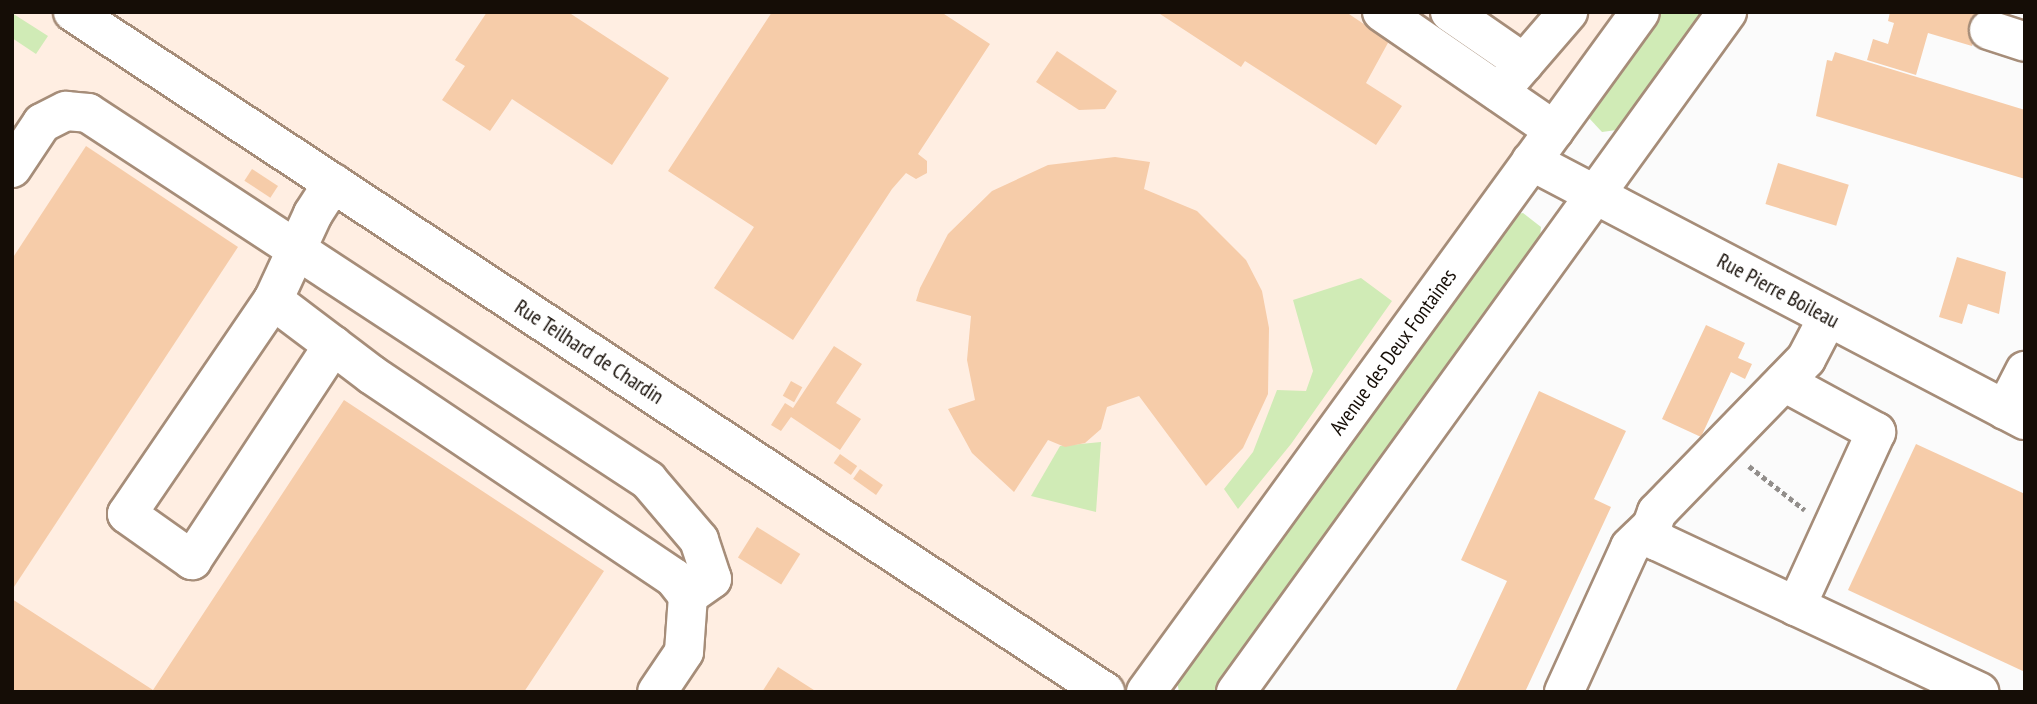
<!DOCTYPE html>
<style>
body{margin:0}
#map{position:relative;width:2037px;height:704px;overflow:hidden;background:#fbfbfb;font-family:"PT Sans Narrow",sans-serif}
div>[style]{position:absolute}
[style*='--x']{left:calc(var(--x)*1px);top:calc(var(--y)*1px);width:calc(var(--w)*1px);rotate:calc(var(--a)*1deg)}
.industrial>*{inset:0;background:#ffeee2}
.green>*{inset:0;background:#d0ebb6}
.building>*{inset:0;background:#f6cca9;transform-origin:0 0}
.path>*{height:4.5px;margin-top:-2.25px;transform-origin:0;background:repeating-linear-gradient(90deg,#928e8b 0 5px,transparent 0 8.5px)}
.roads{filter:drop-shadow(2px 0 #a68d79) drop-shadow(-2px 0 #a68d79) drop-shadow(0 2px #a68d79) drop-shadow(0 -2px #a68d79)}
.minor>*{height:38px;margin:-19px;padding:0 19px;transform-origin:19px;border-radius:19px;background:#fff}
.major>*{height:38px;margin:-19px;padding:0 19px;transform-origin:19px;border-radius:19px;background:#fff}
span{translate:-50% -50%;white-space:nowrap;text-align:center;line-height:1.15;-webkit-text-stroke:5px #fff;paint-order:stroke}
.street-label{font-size:21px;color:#150d06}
.frame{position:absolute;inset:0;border:14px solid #150d06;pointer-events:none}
</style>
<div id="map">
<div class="industrial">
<div style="clip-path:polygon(12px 12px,1640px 12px,1146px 692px,12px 692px)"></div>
</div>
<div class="green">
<div style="clip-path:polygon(1655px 12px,1710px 12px,1624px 129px,1602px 132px,1588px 117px,1588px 106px)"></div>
<div style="clip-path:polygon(12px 13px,48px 36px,36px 54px,12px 38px)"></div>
<div style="clip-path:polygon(1523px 213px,1541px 227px,1539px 246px,1216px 692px,1179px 692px,1176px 676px,1512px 215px)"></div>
<div style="clip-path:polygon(1361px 278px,1392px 301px,1291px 444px,1238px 509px,1224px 489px,1253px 452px,1277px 390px,1306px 391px,1313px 371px,1293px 300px)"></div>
<div style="clip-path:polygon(1101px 442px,1096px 512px,1031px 496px,1060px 446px)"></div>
</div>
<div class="building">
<div style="clip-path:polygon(487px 12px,568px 12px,669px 78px,612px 165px,512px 99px,490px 131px,442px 100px,465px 66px,455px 60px)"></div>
<div style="clip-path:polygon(772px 12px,941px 12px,990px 44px,918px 154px,927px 161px,927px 173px,916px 179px,906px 173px,892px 189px,793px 340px,714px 288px,754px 227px,668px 171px)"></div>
<div style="clip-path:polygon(1157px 12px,1346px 12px,1389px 41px,1366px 83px,1402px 106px,1376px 145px,1245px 61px,1241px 67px)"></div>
<div style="clip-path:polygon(1890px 12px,1982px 12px,1972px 46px,1928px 33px,1916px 75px,1867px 60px,1873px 39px,1888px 44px,1894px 23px,1888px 21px)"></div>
<div style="clip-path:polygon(1057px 51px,1117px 91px,1105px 109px,1079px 110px,1036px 82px)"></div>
<div style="clip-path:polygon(1835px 52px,2025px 110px,2025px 179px,1816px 116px,1827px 60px,1832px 61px)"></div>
<div style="clip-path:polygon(86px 146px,238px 247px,12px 590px,12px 259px)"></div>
<div style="clip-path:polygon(1115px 157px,1150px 162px,1144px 189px,1197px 211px,1246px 260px,1262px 291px,1269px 328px,1268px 394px,1243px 448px,1206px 486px,1139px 396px,1107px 407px,1101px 429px,1085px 443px,1065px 447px,1048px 440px,1014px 492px,972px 453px,948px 409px,975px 400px,967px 360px,971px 316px,916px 301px,920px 288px,948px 234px,992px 191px,1048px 165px)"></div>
<div style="left:1778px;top:163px;width:74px;height:43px;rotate:17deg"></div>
<div style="left:252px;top:169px;width:31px;height:14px;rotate:33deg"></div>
<div style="clip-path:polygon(1957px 257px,2006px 272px,1999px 314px,1968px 304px,1962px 324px,1939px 317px)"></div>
<div style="clip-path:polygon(1706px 325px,1745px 343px,1738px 358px,1752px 364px,1745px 379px,1731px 372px,1701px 437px,1662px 419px)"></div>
<div style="clip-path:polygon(834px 346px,862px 364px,836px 403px,861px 419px,840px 450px,791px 417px,781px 431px,771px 425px,785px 403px,793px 408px)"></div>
<div style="left:791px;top:381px;width:13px;height:17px;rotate:29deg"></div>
<div style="clip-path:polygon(1539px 391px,1626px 431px,1594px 499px,1611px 507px,1525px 692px,1455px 692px,1507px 581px,1461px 560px)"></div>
<div style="clip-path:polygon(344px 400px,604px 571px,524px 692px,12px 692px,12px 599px,153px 690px)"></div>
<div style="clip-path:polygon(1916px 444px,2025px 494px,2025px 672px,1848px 590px)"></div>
<div style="left:840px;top:454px;width:21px;height:11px;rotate:35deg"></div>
<div style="left:860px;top:469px;width:28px;height:12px;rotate:35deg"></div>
<div style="left:757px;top:527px;width:51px;height:36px;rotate:32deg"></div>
<div style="clip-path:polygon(778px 667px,817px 692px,762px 692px)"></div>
</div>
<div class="path">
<div style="--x:1749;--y:466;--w:71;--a:38.2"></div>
</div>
<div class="roads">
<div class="minor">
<div style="--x:73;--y:12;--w:1236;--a:33.38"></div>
<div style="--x:1382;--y:12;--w:209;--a:34.5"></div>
<div style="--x:1450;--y:12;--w:90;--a:34.6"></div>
<div style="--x:1989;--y:30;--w:38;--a:18"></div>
<div style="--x:1499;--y:92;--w:106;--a:-49.2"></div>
<div style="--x:1531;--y:161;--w:558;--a:27.67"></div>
<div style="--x:12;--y:168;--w:54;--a:-56.3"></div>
<div style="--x:42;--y:123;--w:27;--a:-27"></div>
<div style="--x:66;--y:111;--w:22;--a:5"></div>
<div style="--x:88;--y:113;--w:670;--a:33.24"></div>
<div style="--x:648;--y:480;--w:79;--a:49.6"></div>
<div style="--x:699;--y:540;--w:41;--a:71.6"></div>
<div style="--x:712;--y:579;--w:29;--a:145"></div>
<div style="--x:333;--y:183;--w:37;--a:123"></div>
<div style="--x:313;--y:214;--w:95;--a:114.9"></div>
<div style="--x:273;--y:300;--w:124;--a:37.1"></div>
<div style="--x:372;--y:375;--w:364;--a:33.9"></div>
<div style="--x:674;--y:578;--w:23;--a:52"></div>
<div style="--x:688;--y:596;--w:56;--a:94.1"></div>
<div style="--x:684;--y:652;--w:48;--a:124"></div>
<div style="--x:273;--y:300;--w:259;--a:124.3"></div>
<div style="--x:127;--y:514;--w:80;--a:35.3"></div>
<div style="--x:192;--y:560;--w:257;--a:-56.7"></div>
<div style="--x:1828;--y:317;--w:47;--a:117.6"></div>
<div style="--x:1806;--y:359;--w:214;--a:134.2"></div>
<div style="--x:1657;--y:512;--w:15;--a:110"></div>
<div style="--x:1652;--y:526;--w:16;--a:72"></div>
<div style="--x:1657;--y:541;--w:356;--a:25.1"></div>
<div style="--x:1784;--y:382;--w:105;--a:28.5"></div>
<div style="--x:1876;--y:432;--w:192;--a:114.6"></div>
<div style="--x:2005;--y:410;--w:44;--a:-62.9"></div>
<div style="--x:1564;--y:692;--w:159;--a:-65.5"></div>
<div style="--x:1630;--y:547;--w:30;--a:-44"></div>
</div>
<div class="major">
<div style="--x:1146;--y:692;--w:840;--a:-54"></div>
<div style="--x:1236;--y:692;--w:839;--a:-54.17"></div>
</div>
</div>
<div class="street-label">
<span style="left:1778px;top:291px;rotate:28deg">Rue Pierre Boileau</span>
<span style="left:589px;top:352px;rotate:33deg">Rue Teilhard de Chardin</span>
<span style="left:1393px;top:352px;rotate:-54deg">Avenue des Deux Fontaines</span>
</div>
<div class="frame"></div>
</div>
